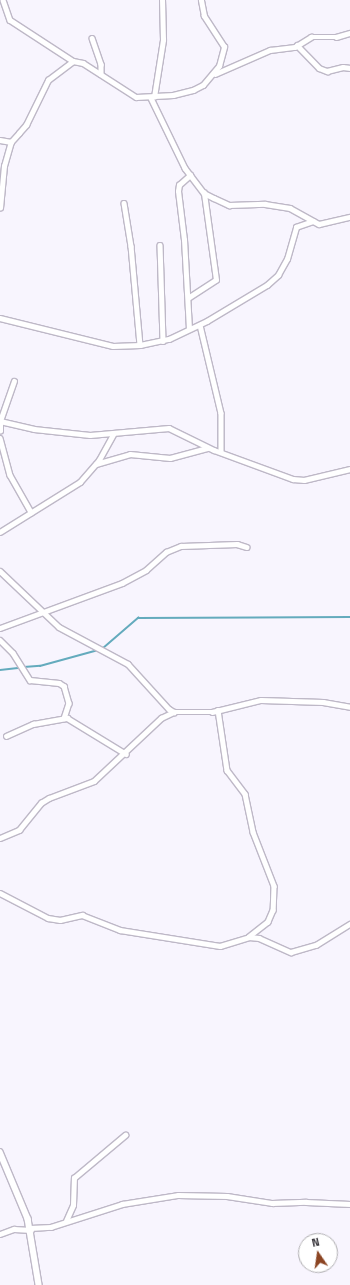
<!DOCTYPE html>
<style>
body{margin:0}
#map{position:relative;width:350px;height:1285px;overflow:hidden;background:#f8f5fe;font-family:"Titillium Web",sans-serif}
div>[style]{position:absolute}
[style*='--x']{left:calc(var(--x)*1px);top:calc(var(--y)*1px);width:calc(var(--w)*1px);rotate:calc(var(--a)*1deg)}
.stream>*{height:1.5px;margin:-0.75px;padding:0 0.75px;transform-origin:0.75px;border-radius:0.75px;background:#64abbd}
.roads{filter:drop-shadow(1px 0 #beb8c7) drop-shadow(-1px 0 #beb8c7) drop-shadow(0 1px #beb8c7) drop-shadow(0 -1px #beb8c7)}
.minor>*{height:4.5px;margin:-2.25px;padding:0 2.25px;transform-origin:2.25px;border-radius:2.25px;background:#fff}
.tertiary>*{height:5.5px;margin:-2.75px;padding:0 2.75px;transform-origin:2.75px;border-radius:2.75px;background:#fff}
span{translate:-50% -50%;white-space:nowrap;text-align:center;line-height:1.15;-webkit-text-stroke:4px #fff;paint-order:stroke}
.north{position:absolute;left:298px;top:1233px;width:40px;height:40px;box-sizing:border-box;background:#fff;border:1px solid #afaeb1;border-radius:50%;rotate:347deg;font-size:11px;font-weight:700;line-height:16px;text-align:center;color:#38353b}
.north::after{content:'';display:block;margin:auto;width:14px;height:18px;background:#8b4422;clip-path:polygon(50% 0,100% 100%,50% 72%,0 100%)}
</style>
<div id="map">
<div class="stream">
<div style="--x:102;--y:649;--w:48;--a:-40.7"></div>
<div style="--x:138;--y:618;--w:212;--a:-0.3"></div>
<div style="--x:24;--y:667;--w:16;--a:-4"></div>
<div style="--x:40;--y:666;--w:60;--a:-15.4"></div>
<div style="--x:0;--y:670;--w:20;--a:-6"></div>
</div>
<div class="roads">
<div class="minor">
<div style="--x:3;--y:0;--w:21;--a:71"></div>
<div style="--x:10;--y:20;--w:75;--a:33.1"></div>
<div style="--x:92;--y:38;--w:28;--a:71"></div>
<div style="--x:101;--y:64;--w:10;--a:90"></div>
<div style="--x:297;--y:45;--w:32;--a:46"></div>
<div style="--x:319;--y:68;--w:9;--a:21"></div>
<div style="--x:327;--y:71;--w:16;--a:-14"></div>
<div style="--x:343;--y:67;--w:7;--a:8"></div>
<div style="--x:215;--y:74;--w:60;--a:-23.6"></div>
<div style="--x:270;--y:50;--w:25;--a:-7"></div>
<div style="--x:295;--y:47;--w:19;--a:-32"></div>
<div style="--x:311;--y:37;--w:25;--a:0"></div>
<div style="--x:336;--y:37;--w:15;--a:-16"></div>
<div style="--x:154;--y:97;--w:58;--a:-81"></div>
<div style="--x:163;--y:40;--w:40;--a:-91.4"></div>
<div style="--x:151;--y:98;--w:78;--a:64.1"></div>
<div style="--x:185;--y:168;--w:31;--a:53"></div>
<div style="--x:204;--y:193;--w:11;--a:27"></div>
<div style="--x:214;--y:198;--w:17;--a:25"></div>
<div style="--x:229;--y:205;--w:36;--a:-2"></div>
<div style="--x:265;--y:204;--w:25;--a:9"></div>
<div style="--x:290;--y:208;--w:33;--a:29"></div>
<div style="--x:319;--y:224;--w:32;--a:-13"></div>
<div style="--x:0;--y:140;--w:11;--a:10"></div>
<div style="--x:11;--y:142;--w:12;--a:-48"></div>
<div style="--x:19;--y:133;--w:11;--a:-49"></div>
<div style="--x:26;--y:125;--w:50;--a:-63.9"></div>
<div style="--x:48;--y:80;--w:31;--a:-37"></div>
<div style="--x:73;--y:61;--w:10;--a:11"></div>
<div style="--x:83;--y:63;--w:63;--a:32.7"></div>
<div style="--x:136;--y:97;--w:37;--a:-3"></div>
<div style="--x:173;--y:95;--w:21;--a:-14"></div>
<div style="--x:193;--y:90;--w:11;--a:-27"></div>
<div style="--x:203;--y:85;--w:25;--a:-50"></div>
<div style="--x:219;--y:66;--w:20;--a:-75"></div>
<div style="--x:224;--y:47;--w:37;--a:-123"></div>
<div style="--x:204;--y:16;--w:16;--a:-101"></div>
<div style="--x:124;--y:203;--w:44;--a:80.8"></div>
<div style="--x:131;--y:246;--w:99;--a:84.8"></div>
<div style="--x:0;--y:208;--w:42;--a:-84.6"></div>
<div style="--x:4;--y:166;--w:25;--a:-74"></div>
<div style="--x:160;--y:245;--w:96;--a:88.2"></div>
<div style="--x:188;--y:298;--w:33;--a:-33"></div>
<div style="--x:216;--y:280;--w:88;--a:-97.9"></div>
<div style="--x:0;--y:318;--w:116;--a:13.9"></div>
<div style="--x:113;--y:346;--w:27;--a:-2"></div>
<div style="--x:140;--y:345;--w:30;--a:-12"></div>
<div style="--x:169;--y:339;--w:42;--a:-25.3"></div>
<div style="--x:207;--y:321;--w:70;--a:-31"></div>
<div style="--x:267;--y:285;--w:15;--a:-42"></div>
<div style="--x:278;--y:275;--w:18;--a:-61"></div>
<div style="--x:287;--y:259;--w:33;--a:-74"></div>
<div style="--x:296;--y:227;--w:18;--a:-19"></div>
<div style="--x:200;--y:325;--w:90;--a:76.6"></div>
<div style="--x:221;--y:413;--w:39;--a:90"></div>
<div style="--x:189;--y:329;--w:89;--a:-93.2"></div>
<div style="--x:184;--y:240;--w:49;--a:-97"></div>
<div style="--x:178;--y:191;--w:6;--a:-81"></div>
<div style="--x:179;--y:185;--w:15;--a:-42"></div>
<div style="--x:0;--y:421;--w:35;--a:13"></div>
<div style="--x:34;--y:429;--w:56;--a:6.1"></div>
<div style="--x:90;--y:435;--w:79;--a:-5.1"></div>
<div style="--x:169;--y:428;--w:50;--a:26.1"></div>
<div style="--x:214;--y:450;--w:84;--a:20.2"></div>
<div style="--x:293;--y:479;--w:11;--a:5"></div>
<div style="--x:304;--y:480;--w:47;--a:-13.4"></div>
<div style="--x:0;--y:431;--w:10;--a:-90"></div>
<div style="--x:0;--y:421;--w:42;--a:-70.7"></div>
<div style="--x:0;--y:438;--w:38;--a:75"></div>
<div style="--x:10;--y:475;--w:43;--a:60.4"></div>
<div style="--x:96;--y:464;--w:35;--a:-16"></div>
<div style="--x:130;--y:454;--w:40;--a:5.7"></div>
<div style="--x:170;--y:458;--w:39;--a:-15"></div>
<div style="--x:0;--y:532;--w:94;--a:-32"></div>
<div style="--x:80;--y:482;--w:29;--a:-49"></div>
<div style="--x:99;--y:460;--w:29;--a:-61"></div>
<div style="--x:0;--y:571;--w:81;--a:43.5"></div>
<div style="--x:59;--y:627;--w:78;--a:28.2"></div>
<div style="--x:128;--y:664;--w:61;--a:47.7"></div>
<div style="--x:169;--y:709;--w:6;--a:31"></div>
<div style="--x:174;--y:712;--w:38;--a:0"></div>
<div style="--x:212;--y:712;--w:50;--a:-13.8"></div>
<div style="--x:261;--y:700;--w:62;--a:1.8"></div>
<div style="--x:323;--y:702;--w:27;--a:10"></div>
<div style="--x:0;--y:628;--w:130;--a:-20.2"></div>
<div style="--x:122;--y:583;--w:27;--a:-28"></div>
<div style="--x:146;--y:570;--w:27;--a:-42"></div>
<div style="--x:166;--y:552;--w:16;--a:-22"></div>
<div style="--x:181;--y:546;--w:56;--a:-2"></div>
<div style="--x:237;--y:544;--w:10;--a:17"></div>
<div style="--x:0;--y:640;--w:18;--a:45"></div>
<div style="--x:13;--y:653;--w:32;--a:58"></div>
<div style="--x:30;--y:680;--w:29;--a:6"></div>
<div style="--x:59;--y:683;--w:6;--a:31"></div>
<div style="--x:64;--y:686;--w:18;--a:74"></div>
<div style="--x:69;--y:703;--w:16;--a:108"></div>
<div style="--x:218;--y:710;--w:61;--a:81.5"></div>
<div style="--x:227;--y:770;--w:30;--a:53"></div>
<div style="--x:245;--y:794;--w:39;--a:78"></div>
<div style="--x:253;--y:832;--w:58;--a:68.7"></div>
<div style="--x:274;--y:886;--w:24;--a:92"></div>
<div style="--x:273;--y:910;--w:13;--a:113"></div>
<div style="--x:268;--y:922;--w:24;--a:142"></div>
<div style="--x:6;--y:736;--w:30;--a:-24"></div>
<div style="--x:33;--y:724;--w:35;--a:-10"></div>
<div style="--x:67;--y:718;--w:69;--a:31.4"></div>
<div style="--x:0;--y:838;--w:21;--a:-23"></div>
<div style="--x:19;--y:830;--w:35;--a:-51"></div>
<div style="--x:41;--y:803;--w:9;--a:-32"></div>
<div style="--x:49;--y:798;--w:48;--a:-20.7"></div>
<div style="--x:94;--y:781;--w:92;--a:-43.2"></div>
<div style="--x:161;--y:718;--w:14;--a:-25"></div>
<div style="--x:0;--y:893;--w:54;--a:27.5"></div>
<div style="--x:48;--y:918;--w:12;--a:9"></div>
<div style="--x:60;--y:920;--w:23;--a:-13"></div>
<div style="--x:82;--y:915;--w:41;--a:21.5"></div>
<div style="--x:120;--y:930;--w:101;--a:9.1"></div>
<div style="--x:220;--y:946;--w:30;--a:-17"></div>
<div style="--x:249;--y:937;--w:10;--a:6"></div>
<div style="--x:259;--y:938;--w:35;--a:24"></div>
<div style="--x:291;--y:952;--w:26;--a:-16"></div>
<div style="--x:316;--y:945;--w:40;--a:-32"></div>
<div style="--x:66;--y:1221;--w:17;--a:-66"></div>
<div style="--x:73;--y:1205;--w:27;--a:-88"></div>
<div style="--x:74;--y:1178;--w:67;--a:-40.1"></div>
<div style="--x:30;--y:1228;--w:21;--a:-3"></div>
<div style="--x:51;--y:1227;--w:75;--a:-17.9"></div>
<div style="--x:122;--y:1204;--w:57;--a:-9.1"></div>
<div style="--x:178;--y:1195;--w:49;--a:1.2"></div>
<div style="--x:227;--y:1196;--w:46;--a:8.8"></div>
<div style="--x:272;--y:1203;--w:34;--a:-2"></div>
<div style="--x:306;--y:1202;--w:44;--a:2.6"></div>
<div style="--x:0;--y:1234;--w:15;--a:-20"></div>
<div style="--x:14;--y:1229;--w:17;--a:3"></div>
</div>
<div class="tertiary">
<div style="--x:0;--y:1152;--w:73;--a:67.3"></div>
<div style="--x:28;--y:1219;--w:67;--a:80.5"></div>
</div>
</div>
<div class="north">N</div>
</div>
